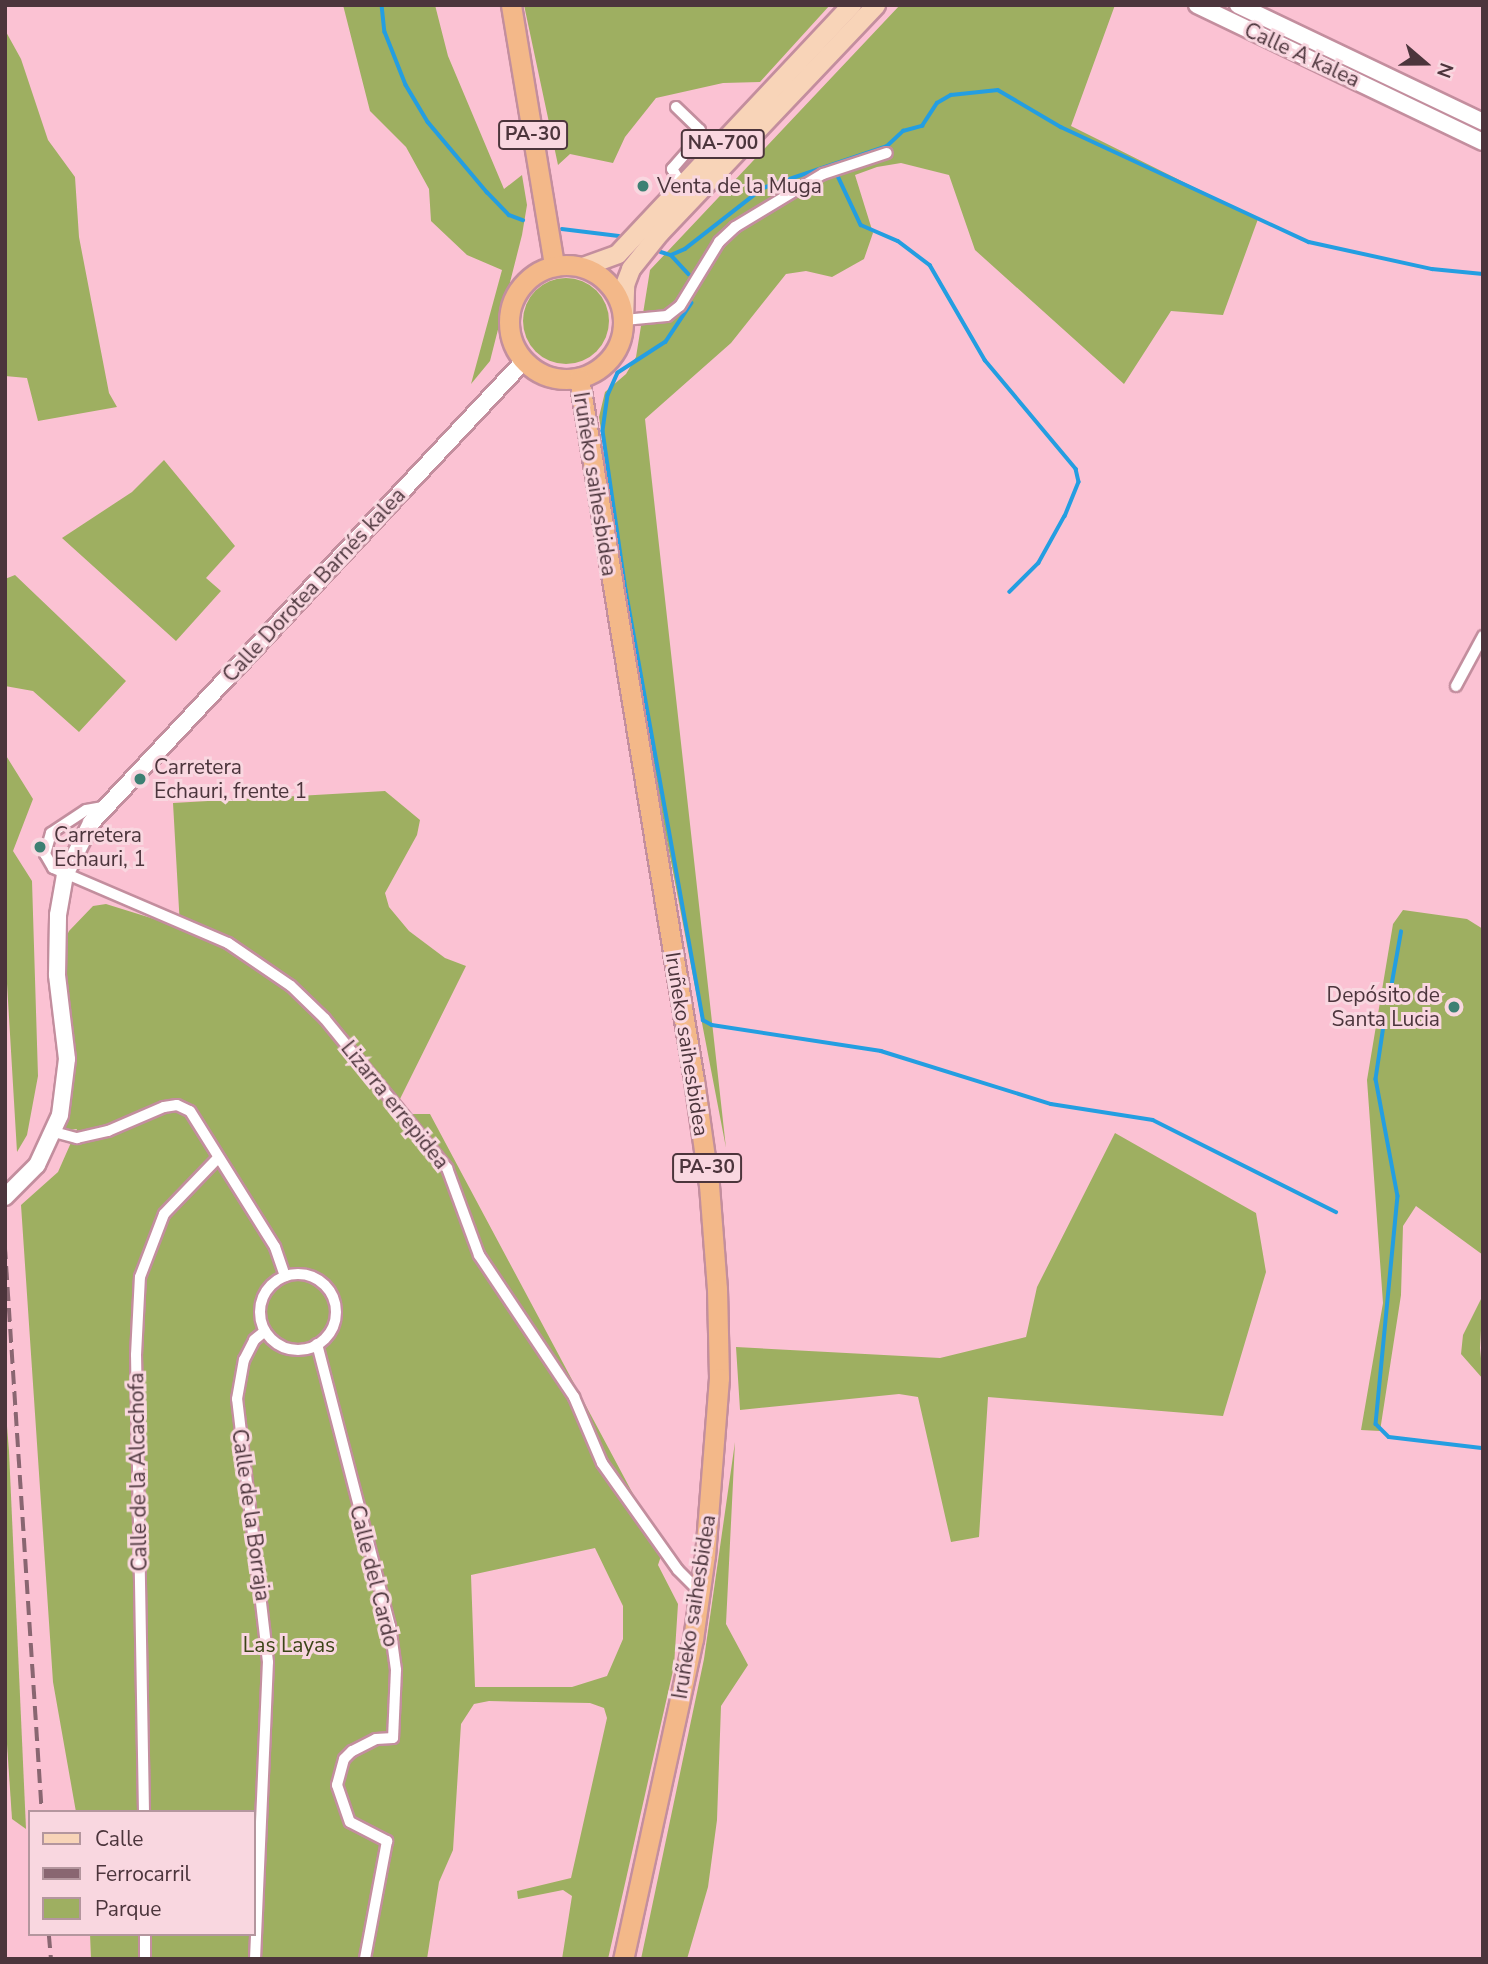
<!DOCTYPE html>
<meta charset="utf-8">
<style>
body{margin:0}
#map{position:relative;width:1488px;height:1964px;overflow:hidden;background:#fbc2d3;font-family:"Nunito Sans",sans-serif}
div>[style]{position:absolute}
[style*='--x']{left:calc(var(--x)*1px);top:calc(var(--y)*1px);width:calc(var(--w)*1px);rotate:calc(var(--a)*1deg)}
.green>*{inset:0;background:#9eaf61}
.round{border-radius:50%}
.stream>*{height:3.5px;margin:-1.75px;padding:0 1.75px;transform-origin:1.75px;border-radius:1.75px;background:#249ee1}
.roads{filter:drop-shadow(2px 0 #c38e9e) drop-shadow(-2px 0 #c38e9e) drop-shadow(0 2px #c38e9e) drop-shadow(0 -2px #c38e9e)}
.street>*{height:10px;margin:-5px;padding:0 5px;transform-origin:5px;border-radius:5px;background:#fff}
.street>.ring{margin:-5px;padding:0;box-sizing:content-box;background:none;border:10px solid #fff;border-radius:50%}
.secondary>*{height:16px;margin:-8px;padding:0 8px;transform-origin:8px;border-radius:8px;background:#fff}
.primary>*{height:18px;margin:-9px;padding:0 9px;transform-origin:9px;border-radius:9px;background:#f8d4b8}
.highway>*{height:19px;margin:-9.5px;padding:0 9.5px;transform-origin:9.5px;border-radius:9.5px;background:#f3b889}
.highway>.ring{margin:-9.5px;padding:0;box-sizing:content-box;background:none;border:19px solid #f3b889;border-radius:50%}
.rail>*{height:3.5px;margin-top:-1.75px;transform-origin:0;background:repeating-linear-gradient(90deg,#896671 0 14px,transparent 0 21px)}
.dots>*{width:19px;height:19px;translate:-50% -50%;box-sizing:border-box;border:4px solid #f9d7e0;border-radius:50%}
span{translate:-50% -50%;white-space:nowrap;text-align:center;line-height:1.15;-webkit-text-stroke:6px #f9d7e0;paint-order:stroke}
.shield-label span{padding:2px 5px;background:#f9d7e0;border:2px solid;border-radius:5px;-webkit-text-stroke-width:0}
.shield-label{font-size:19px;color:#4c353c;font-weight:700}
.street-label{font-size:21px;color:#4c353c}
.poi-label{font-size:21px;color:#4c353c}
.left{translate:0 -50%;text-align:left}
.right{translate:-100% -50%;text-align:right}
.park-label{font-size:21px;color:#3c4417}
.frame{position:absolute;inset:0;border:7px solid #4c353c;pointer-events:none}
.legend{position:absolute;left:28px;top:1810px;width:228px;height:126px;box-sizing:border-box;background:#f9d7e0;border:2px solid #b4969e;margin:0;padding:9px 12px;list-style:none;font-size:21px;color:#4c353c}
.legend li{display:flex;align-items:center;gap:14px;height:35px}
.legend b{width:35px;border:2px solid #b4969e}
.north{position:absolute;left:1390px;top:28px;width:70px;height:70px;-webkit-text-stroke:5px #f9d7e0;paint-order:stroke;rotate:110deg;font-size:19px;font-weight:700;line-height:28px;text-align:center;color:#4c353c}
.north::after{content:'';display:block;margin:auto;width:24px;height:32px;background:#4c353c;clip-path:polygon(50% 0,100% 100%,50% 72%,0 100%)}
</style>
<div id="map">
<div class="green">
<div style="clip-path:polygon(343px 5px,435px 5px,448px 56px,504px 189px,522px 175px,527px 205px,522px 235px,490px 361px,471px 384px,502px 270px,467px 255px,431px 221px,429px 189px,406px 147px,370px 111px)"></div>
<div style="clip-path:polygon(524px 5px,830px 5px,760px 82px,723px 83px,656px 98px,625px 137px,613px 163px,570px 154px,558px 165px)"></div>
<div style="clip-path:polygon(900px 5px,1115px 5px,1071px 126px,1258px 219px,1223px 315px,1171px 311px,1124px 384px,975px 250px,949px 175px,901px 163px,877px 167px,855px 175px,873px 233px,864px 259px,832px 277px,806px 271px,786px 274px,731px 343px,645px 419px,726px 1148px,659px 799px,599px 417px,605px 392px,626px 374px,636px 357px,650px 270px)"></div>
<div style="clip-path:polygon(5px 30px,21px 59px,48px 140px,75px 177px,79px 237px,109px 393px,117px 407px,38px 421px,27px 378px,5px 376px)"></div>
<div class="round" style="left:523px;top:278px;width:86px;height:86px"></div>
<div style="clip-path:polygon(164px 460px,235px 546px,206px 578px,221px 591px,176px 641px,62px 538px,132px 492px)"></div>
<div style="clip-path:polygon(15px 575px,126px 681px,79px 732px,33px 691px,5px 686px,5px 579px)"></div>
<div style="clip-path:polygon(5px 754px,33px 799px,13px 851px,32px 881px,38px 1076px,27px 1135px,17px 1152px,5px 950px)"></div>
<div style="clip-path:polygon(evenodd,385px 791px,420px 820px,417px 835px,385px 893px,389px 907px,409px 931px,445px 958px,466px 966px,398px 1103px,407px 1114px,430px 1114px,663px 1550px,658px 1565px,678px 1604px,674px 1666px,608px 1959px,562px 1959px,572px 1896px,563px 1890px,518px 1899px,517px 1891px,571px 1878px,607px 1718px,604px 1708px,590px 1703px,489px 1701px,474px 1704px,461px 1724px,453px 1850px,439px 1882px,427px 1959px,91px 1959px,90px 1934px,254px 1934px,254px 1812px,76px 1812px,53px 1682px,21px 1205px,58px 1172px,77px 1129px,54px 1132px,67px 1059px,56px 959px,69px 931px,93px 906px,106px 904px,180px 927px,173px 803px,385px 791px,595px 1548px,623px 1606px,623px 1639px,607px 1676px,572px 1687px,475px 1687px,471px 1575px,595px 1548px)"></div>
<div style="clip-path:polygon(1403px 910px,1467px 919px,1483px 929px,1483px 1255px,1416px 1206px,1403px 1226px,1401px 1295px,1380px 1431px,1361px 1430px,1383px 1303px,1367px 1080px,1393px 924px)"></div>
<div style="clip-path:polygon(1115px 1133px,1256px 1213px,1266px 1272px,1223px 1416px,988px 1397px,979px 1537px,951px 1542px,918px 1397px,899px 1394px,740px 1410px,736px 1347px,940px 1358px,1026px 1337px,1037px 1287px)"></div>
<div style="clip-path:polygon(1483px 1295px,1480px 1348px,1483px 1379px,1461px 1354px,1463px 1335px)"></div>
<div style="clip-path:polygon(5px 1402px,9px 1451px,26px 1829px,12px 1819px,5px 1714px)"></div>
<div style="clip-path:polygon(735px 1442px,726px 1624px,748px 1665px,721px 1706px,717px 1820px,708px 1887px,687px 1959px,641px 1959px,704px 1659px)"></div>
</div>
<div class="stream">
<div style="--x:382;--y:5;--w:27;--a:84"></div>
<div style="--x:385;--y:32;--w:57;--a:68.4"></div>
<div style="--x:406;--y:85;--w:43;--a:59.3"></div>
<div style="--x:428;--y:122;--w:92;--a:49.9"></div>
<div style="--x:487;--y:192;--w:32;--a:46"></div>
<div style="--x:509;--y:215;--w:15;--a:20"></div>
<div style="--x:838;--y:176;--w:54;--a:64.9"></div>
<div style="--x:861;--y:225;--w:40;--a:23.4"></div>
<div style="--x:898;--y:241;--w:40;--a:37"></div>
<div style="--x:930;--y:265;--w:110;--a:59.9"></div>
<div style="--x:985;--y:360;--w:142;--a:50.1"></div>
<div style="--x:1076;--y:469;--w:13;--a:77"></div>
<div style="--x:1079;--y:482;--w:37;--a:112"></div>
<div style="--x:1065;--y:516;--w:54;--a:119"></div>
<div style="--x:1039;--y:563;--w:41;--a:135"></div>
<div style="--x:562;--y:229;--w:57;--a:7"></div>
<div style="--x:661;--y:252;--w:10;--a:17"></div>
<div style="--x:671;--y:255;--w:15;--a:-23"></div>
<div style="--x:685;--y:249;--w:99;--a:-38"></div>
<div style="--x:763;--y:188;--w:131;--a:-18.7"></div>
<div style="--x:887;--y:146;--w:22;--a:-43"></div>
<div style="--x:903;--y:131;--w:20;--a:-15"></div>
<div style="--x:922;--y:126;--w:27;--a:-57"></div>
<div style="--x:937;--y:103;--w:16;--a:-30"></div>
<div style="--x:951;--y:95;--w:47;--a:-6.1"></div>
<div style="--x:998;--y:90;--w:73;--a:30.4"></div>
<div style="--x:1061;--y:127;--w:273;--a:24.9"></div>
<div style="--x:1309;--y:242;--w:126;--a:12.4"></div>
<div style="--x:1432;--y:269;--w:51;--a:5.6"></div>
<div style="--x:671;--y:255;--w:26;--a:47"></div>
<div style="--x:692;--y:303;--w:47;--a:123.7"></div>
<div style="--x:666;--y:342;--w:57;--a:147.1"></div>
<div style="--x:618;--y:373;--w:24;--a:114"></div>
<div style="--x:608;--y:395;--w:36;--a:98"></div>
<div style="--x:603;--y:431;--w:161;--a:81.8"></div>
<div style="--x:626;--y:590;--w:437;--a:79.8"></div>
<div style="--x:703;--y:1020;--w:10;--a:29"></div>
<div style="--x:712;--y:1025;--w:171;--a:8.7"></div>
<div style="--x:881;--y:1051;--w:178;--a:17.3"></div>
<div style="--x:1051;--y:1104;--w:103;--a:8.9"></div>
<div style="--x:1153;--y:1120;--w:205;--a:26.7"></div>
<div style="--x:1391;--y:988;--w:57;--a:-79.9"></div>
<div style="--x:1385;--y:1019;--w:61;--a:98.5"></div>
<div style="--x:1376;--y:1079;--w:119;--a:79.4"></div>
<div style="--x:1398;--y:1196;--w:229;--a:95.5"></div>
<div style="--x:1376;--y:1424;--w:18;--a:45"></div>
<div style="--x:1389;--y:1437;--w:95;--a:6.7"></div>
</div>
<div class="roads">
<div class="street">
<div style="--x:676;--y:107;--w:33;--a:44"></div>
<div style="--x:700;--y:130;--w:8;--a:97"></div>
<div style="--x:699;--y:138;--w:41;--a:131.1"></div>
<div style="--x:672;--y:169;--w:20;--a:57"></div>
<div style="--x:624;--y:320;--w:43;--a:-5.3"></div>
<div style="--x:667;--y:316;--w:16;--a:-38"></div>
<div style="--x:680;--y:306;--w:75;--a:-58.6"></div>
<div style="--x:719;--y:242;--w:22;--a:-43"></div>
<div style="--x:735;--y:227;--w:103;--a:-31.1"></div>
<div style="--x:823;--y:174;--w:67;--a:-18.2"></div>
<div style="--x:1456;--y:686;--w:57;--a:-61.6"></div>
<div style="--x:103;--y:807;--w:17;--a:170"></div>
<div style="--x:86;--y:810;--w:42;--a:146.7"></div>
<div style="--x:51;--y:833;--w:22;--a:106"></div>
<div style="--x:45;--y:854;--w:16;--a:60"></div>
<div style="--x:53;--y:868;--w:190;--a:23.2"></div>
<div style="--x:228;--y:943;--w:76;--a:34.3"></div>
<div style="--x:291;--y:986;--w:47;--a:44.1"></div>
<div style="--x:325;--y:1019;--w:193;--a:50.7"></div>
<div style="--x:447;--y:1168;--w:93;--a:69.8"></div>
<div style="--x:479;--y:1255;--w:171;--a:56.2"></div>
<div style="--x:574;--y:1397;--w:72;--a:67"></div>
<div style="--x:602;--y:1463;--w:131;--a:54.6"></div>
<div style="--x:678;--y:1570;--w:31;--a:45"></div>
<div style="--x:54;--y:1132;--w:24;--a:15"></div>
<div style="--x:77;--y:1138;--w:32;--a:-13"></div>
<div style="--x:108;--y:1131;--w:61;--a:-23.2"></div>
<div style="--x:164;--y:1107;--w:13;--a:-9"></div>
<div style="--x:177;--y:1105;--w:14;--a:25"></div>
<div style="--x:190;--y:1111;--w:160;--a:58"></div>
<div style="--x:275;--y:1247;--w:31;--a:71"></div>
<div class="ring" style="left:260px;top:1274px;width:66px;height:66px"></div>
<div style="--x:317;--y:1344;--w:291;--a:75.5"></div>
<div style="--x:390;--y:1626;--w:44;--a:82.2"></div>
<div style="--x:396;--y:1670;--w:68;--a:92.5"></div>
<div style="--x:393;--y:1738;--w:17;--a:177"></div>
<div style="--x:376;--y:1739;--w:27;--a:153"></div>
<div style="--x:352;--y:1751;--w:11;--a:135"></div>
<div style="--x:344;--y:1759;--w:27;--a:105"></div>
<div style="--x:337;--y:1785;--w:39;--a:71"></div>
<div style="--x:350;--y:1822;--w:42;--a:27.2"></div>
<div style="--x:387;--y:1841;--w:120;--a:100.6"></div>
<div style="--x:144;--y:1812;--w:457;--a:-91"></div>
<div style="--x:136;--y:1355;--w:78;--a:-87.1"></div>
<div style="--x:140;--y:1277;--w:67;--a:-69.1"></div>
<div style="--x:164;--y:1214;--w:76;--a:-46.1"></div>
<div style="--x:145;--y:1934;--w:25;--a:90"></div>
<div style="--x:255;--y:1959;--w:297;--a:-87.5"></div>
<div style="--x:268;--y:1662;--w:265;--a:-96.7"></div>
<div style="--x:237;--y:1399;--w:40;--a:-80"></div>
<div style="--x:244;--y:1360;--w:22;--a:-63"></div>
<div style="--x:254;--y:1340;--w:14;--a:-39"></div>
</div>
<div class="secondary">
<div style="--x:1197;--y:5;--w:317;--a:25.6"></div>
<div style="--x:1238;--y:5;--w:272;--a:25.5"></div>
<div style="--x:5;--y:1197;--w:45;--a:-45"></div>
<div style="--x:37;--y:1165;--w:55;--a:-65.3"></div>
<div style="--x:60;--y:1115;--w:56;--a:-82.9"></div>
<div style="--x:67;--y:1059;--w:85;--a:-96.8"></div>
<div style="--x:57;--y:975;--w:60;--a:-89"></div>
<div style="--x:58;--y:915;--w:41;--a:-80.1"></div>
<div style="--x:65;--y:875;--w:58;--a:-63.4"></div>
<div style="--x:91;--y:823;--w:633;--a:-46.86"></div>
</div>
<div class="primary">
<div style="--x:583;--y:267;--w:37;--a:-20"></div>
<div style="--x:618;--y:254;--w:342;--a:-46.8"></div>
<div style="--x:624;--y:320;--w:35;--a:-88"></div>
<div style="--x:625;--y:285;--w:17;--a:-69"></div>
<div style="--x:631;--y:269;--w:46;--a:-51.1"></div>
<div style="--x:660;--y:233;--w:314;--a:-46.5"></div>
</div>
<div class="highway">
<div style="--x:511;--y:5;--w:265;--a:80.6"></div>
<div class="ring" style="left:509px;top:265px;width:95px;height:95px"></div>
<div style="--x:579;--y:378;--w:711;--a:80.7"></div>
<div style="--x:694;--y:1080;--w:106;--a:81.9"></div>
<div style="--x:709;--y:1185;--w:104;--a:85.6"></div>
<div style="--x:717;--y:1289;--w:89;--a:88.7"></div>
<div style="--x:719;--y:1378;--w:178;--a:94.5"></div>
<div style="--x:705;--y:1555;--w:85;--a:98.1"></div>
<div style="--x:693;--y:1639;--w:328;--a:102.3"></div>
</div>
</div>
<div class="rail">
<div style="--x:5;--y:1245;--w:568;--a:86.27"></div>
<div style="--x:49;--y:1934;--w:25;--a:85"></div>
</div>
<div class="dots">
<div style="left:643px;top:186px;background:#3d8073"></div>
<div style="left:140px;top:779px;background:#3d8073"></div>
<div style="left:40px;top:847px;background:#3d8073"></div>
<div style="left:1454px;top:1007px;background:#3d8073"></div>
</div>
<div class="shield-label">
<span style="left:533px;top:135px">PA-30</span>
<span style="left:723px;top:144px">NA-700</span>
<span style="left:707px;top:1168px">PA-30</span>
</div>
<div class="street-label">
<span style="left:1302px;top:55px;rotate:25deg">Calle A kalea</span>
<span style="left:595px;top:484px;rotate:81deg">Iruñeko saihesbidea</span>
<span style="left:314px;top:585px;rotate:-47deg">Calle Dorotea Barnés kalea</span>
<span style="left:687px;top:1044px;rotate:81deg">Iruñeko saihesbidea</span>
<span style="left:395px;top:1105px;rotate:51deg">Lizarra errepidea</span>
<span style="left:138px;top:1472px;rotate:-91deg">Calle de la Alcachofa</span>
<span style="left:251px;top:1515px;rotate:82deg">Calle de la Borraja</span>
<span style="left:374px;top:1576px;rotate:76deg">Calle del Cardo</span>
<span style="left:694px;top:1607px;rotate:-81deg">Iruñeko saihesbidea</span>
</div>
<div class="poi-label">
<span class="left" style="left:657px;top:186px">Venta de la Muga</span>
<span class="left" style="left:154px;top:779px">Carretera<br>Echauri, frente 1</span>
<span class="left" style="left:54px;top:847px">Carretera<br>Echauri, 1</span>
<span class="right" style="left:1440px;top:1007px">Depósito de<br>Santa Lucia</span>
</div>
<div class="park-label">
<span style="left:289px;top:1645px">Las Layas</span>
</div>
<div class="frame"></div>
<ul class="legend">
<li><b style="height:9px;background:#f8d4b8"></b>Calle</li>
<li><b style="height:9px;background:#896671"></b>Ferrocarril</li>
<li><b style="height:19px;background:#9eaf61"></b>Parque</li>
</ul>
<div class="north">N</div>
</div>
